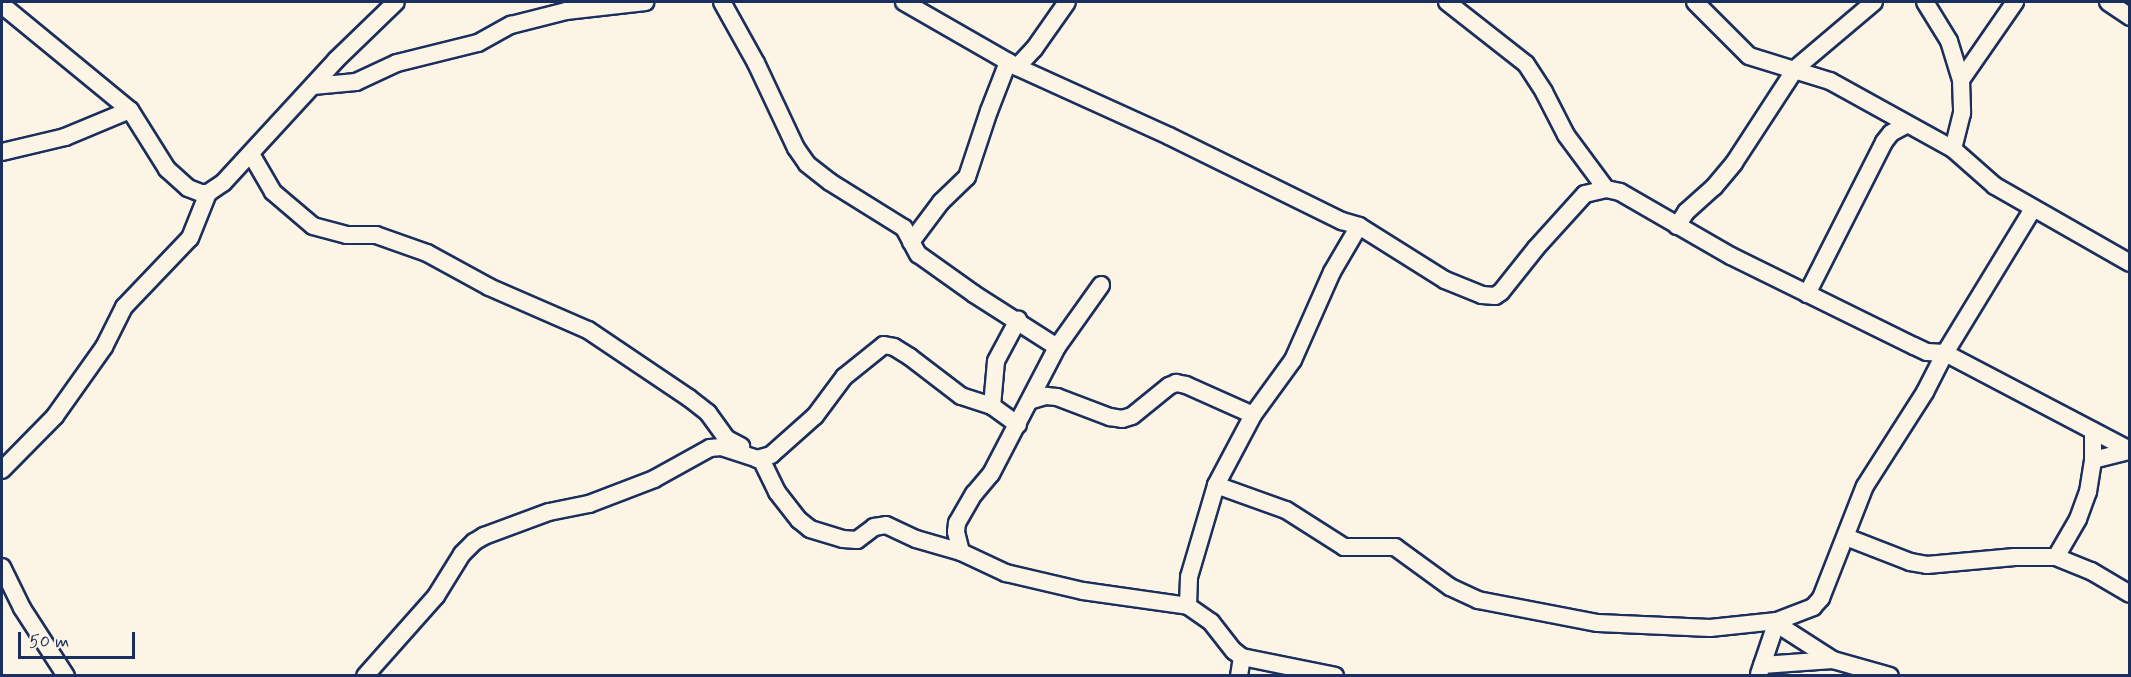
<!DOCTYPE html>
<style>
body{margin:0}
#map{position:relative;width:2131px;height:677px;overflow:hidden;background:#fcf5e5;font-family:Mynerve,sans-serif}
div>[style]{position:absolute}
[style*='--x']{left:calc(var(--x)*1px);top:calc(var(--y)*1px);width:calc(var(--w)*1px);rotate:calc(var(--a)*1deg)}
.roads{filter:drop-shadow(2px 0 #1b2f5e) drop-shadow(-2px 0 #1b2f5e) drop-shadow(0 2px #1b2f5e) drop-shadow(0 -2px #1b2f5e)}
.minor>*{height:16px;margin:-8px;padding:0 8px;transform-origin:8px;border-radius:8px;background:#fcf5e5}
span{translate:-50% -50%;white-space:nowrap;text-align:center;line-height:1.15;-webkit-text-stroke:6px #fcf5e5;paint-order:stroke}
.frame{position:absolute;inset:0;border:3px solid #1b2f5e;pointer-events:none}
.scale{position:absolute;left:18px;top:632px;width:117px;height:27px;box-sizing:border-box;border:3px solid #1b2f5e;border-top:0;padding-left:8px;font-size:18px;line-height:21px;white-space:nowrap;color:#1b2f5e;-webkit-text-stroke:4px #fcf5e5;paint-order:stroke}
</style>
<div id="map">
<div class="roads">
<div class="minor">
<div style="--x:722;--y:2;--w:70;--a:60.9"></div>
<div style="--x:756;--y:63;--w:94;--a:64.8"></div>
<div style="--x:796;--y:148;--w:19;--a:55"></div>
<div style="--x:807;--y:164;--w:29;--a:38"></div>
<div style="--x:830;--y:182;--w:87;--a:31.9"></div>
<div style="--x:904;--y:228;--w:30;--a:62"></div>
<div style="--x:918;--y:254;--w:69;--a:35.5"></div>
<div style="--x:974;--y:294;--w:98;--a:32.6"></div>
<div style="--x:904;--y:2;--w:130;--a:29.9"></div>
<div style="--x:1017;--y:67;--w:167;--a:24.4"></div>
<div style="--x:1169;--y:136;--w:193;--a:26.2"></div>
<div style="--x:1342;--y:221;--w:18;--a:16"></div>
<div style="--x:1359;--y:226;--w:102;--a:32.1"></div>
<div style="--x:1445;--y:280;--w:40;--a:22"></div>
<div style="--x:1482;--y:295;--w:13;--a:4"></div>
<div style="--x:1495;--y:296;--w:7;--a:-34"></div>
<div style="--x:1501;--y:292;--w:56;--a:-51.5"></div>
<div style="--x:1536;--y:248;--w:73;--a:-47.8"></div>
<div style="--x:1585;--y:194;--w:22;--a:-13"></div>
<div style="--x:1606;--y:189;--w:14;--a:12"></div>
<div style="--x:1620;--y:192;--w:128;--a:30"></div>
<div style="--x:1731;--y:256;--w:204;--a:26.2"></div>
<div style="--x:1914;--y:346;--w:14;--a:25"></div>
<div style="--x:1927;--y:352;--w:18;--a:3"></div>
<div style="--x:1945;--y:353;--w:209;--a:27.7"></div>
<div style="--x:1447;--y:2;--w:100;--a:38.1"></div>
<div style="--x:1526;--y:64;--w:33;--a:57"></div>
<div style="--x:1544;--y:92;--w:48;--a:62.9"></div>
<div style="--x:1566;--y:135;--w:67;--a:53.5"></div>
<div style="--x:1695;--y:2;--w:76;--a:45"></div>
<div style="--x:1749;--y:56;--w:85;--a:17.2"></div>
<div style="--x:1830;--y:81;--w:141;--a:28.9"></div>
<div style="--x:1953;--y:149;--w:56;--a:41.4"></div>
<div style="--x:1995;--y:186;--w:155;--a:29.7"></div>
<div style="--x:1925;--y:2;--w:46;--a:58.4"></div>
<div style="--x:1949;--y:41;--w:41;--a:72.9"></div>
<div style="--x:1961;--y:80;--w:33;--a:88"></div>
<div style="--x:1962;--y:113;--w:37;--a:104"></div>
<div style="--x:2108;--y:2;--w:27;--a:34"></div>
<div style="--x:2;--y:5;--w:166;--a:39.4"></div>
<div style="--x:130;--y:110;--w:70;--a:57.9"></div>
<div style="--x:167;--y:169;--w:28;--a:42"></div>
<div style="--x:188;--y:188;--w:14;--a:21"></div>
<div style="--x:201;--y:193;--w:7;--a:0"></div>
<div style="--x:208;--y:193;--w:18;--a:-34"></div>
<div style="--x:223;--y:183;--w:167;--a:-47.4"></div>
<div style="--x:336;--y:60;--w:83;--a:-44"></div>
<div style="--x:1017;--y:67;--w:25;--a:-47"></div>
<div style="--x:1034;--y:49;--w:57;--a:-54.9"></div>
<div style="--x:1961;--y:80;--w:95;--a:-55.3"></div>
<div style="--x:313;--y:86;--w:43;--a:-5.3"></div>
<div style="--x:356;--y:82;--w:45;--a:-24.9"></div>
<div style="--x:397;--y:63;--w:83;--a:-13.9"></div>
<div style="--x:478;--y:43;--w:38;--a:-29"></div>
<div style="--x:511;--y:25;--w:57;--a:-14.3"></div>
<div style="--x:566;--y:11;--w:80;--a:-6.5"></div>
<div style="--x:2;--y:152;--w:65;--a:-13.4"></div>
<div style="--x:65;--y:137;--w:70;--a:-22.6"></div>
<div style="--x:251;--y:154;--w:44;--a:59.9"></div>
<div style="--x:273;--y:192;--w:52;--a:40.4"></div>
<div style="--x:313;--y:226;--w:35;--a:15"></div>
<div style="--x:347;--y:235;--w:29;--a:0"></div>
<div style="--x:376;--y:235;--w:54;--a:19.4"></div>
<div style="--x:427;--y:253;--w:71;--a:28.7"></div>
<div style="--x:489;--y:287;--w:108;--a:23.5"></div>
<div style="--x:588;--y:330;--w:122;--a:34"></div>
<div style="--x:689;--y:398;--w:24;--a:38"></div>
<div style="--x:708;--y:413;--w:32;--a:54"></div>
<div style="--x:727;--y:439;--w:16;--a:27"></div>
<div style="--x:1677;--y:226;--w:17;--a:-57"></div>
<div style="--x:1686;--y:212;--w:38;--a:-42"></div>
<div style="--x:1714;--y:187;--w:31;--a:-50"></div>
<div style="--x:1734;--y:163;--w:113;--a:-56.9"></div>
<div style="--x:1796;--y:68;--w:102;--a:-40.2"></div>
<div style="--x:911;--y:242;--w:50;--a:-53.1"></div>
<div style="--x:941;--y:202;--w:36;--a:-44"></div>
<div style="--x:967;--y:177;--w:70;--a:-71.6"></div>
<div style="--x:989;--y:111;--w:53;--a:-68.8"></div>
<div style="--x:1807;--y:294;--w:170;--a:-63.1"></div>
<div style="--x:1884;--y:142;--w:11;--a:-52"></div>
<div style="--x:1891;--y:133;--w:17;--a:-28"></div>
<div style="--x:1032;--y:400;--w:15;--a:-16"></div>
<div style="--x:1046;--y:396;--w:11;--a:5"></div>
<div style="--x:1057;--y:397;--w:57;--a:20.7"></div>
<div style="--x:1110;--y:417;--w:12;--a:9"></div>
<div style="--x:1122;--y:419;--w:10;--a:-17"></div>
<div style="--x:1132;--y:416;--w:48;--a:-39"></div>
<div style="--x:1169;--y:386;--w:8;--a:-23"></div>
<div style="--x:1176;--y:383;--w:10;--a:11"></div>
<div style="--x:1186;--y:385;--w:73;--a:24.1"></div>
<div style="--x:992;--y:406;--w:45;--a:-84.9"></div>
<div style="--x:996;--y:361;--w:47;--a:-61.8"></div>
<div style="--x:761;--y:459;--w:37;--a:64"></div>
<div style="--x:777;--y:492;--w:36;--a:52"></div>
<div style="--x:799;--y:520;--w:14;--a:39"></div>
<div style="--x:810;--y:529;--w:34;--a:17"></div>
<div style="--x:843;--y:539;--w:14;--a:4"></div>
<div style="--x:857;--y:540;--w:21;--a:-37"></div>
<div style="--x:874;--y:527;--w:12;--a:-9"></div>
<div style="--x:886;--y:525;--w:33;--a:25"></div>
<div style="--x:916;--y:539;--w:47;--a:16.1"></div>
<div style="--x:961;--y:552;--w:50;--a:25"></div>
<div style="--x:1006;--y:573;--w:79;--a:13.2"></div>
<div style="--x:1083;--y:591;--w:106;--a:8.1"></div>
<div style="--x:1188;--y:606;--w:28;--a:35"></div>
<div style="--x:1211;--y:622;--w:37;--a:52"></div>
<div style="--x:1234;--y:651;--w:10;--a:37"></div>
<div style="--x:1242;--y:657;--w:95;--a:11.5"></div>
<div style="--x:2093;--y:460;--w:38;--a:-14"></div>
<div style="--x:2;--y:470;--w:76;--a:-45.5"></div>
<div style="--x:55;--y:416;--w:85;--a:-54.6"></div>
<div style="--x:104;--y:347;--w:45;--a:-63.4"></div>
<div style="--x:124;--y:307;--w:95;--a:-46.3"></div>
<div style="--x:190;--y:238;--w:48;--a:-68.2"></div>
<div style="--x:1216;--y:485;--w:74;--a:19.7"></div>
<div style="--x:1286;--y:510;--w:69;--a:32.5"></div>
<div style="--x:1344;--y:547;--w:51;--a:0"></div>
<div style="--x:1395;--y:547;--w:68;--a:36"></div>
<div style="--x:1450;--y:587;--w:31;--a:25"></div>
<div style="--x:1478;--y:600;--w:122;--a:10.9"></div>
<div style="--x:1598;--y:623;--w:112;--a:2.6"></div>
<div style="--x:1710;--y:628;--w:67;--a:-6"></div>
<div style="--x:1777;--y:621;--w:39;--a:-21"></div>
<div style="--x:1813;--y:607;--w:12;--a:-48"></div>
<div style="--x:1821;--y:598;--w:120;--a:-68.6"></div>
<div style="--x:1865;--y:486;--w:112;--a:-57.4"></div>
<div style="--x:1925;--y:392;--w:44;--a:-62.9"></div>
<div style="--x:1945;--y:353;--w:169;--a:-58.6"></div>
<div style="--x:1846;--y:537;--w:69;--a:21.3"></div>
<div style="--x:1910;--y:562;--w:17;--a:10"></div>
<div style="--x:1927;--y:565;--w:88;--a:-5.2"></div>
<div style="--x:2015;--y:557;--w:41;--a:0"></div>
<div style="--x:2056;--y:557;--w:38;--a:22"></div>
<div style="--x:2091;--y:571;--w:45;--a:30.5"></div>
<div style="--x:961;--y:552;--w:21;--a:-104"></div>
<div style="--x:956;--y:532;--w:9;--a:-84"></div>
<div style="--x:957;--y:523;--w:34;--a:-60"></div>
<div style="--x:974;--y:494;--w:26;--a:-50"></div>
<div style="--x:991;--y:474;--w:143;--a:-62.5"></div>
<div style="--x:1057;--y:347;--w:76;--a:-54.6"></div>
<div style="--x:2056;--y:557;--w:44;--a:-59.9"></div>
<div style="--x:2078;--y:519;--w:29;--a:-70"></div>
<div style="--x:2088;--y:492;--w:32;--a:-81"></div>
<div style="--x:2093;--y:460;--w:29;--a:-90"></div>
<div style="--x:2;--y:567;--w:46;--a:64"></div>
<div style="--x:22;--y:608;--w:81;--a:57.1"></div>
<div style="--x:1188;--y:606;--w:29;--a:-88"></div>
<div style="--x:1189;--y:577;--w:96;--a:-73.6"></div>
<div style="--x:1216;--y:485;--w:79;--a:-62.1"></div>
<div style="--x:1253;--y:415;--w:68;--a:-54"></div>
<div style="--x:1293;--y:360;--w:96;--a:-66.1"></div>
<div style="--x:1332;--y:272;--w:53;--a:-59.6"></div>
<div style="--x:1777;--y:624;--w:67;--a:32.7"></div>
<div style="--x:1762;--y:665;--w:71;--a:-4"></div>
<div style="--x:1833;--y:660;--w:59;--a:15.7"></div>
<div style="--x:1759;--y:674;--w:56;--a:-71.2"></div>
<div style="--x:365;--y:676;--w:107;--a:-48.4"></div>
<div style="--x:436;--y:596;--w:49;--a:-58.2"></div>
<div style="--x:462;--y:554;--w:17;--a:-45"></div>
<div style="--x:474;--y:542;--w:12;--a:-31"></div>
<div style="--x:484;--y:536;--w:69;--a:-20.3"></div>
<div style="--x:549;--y:512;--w:41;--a:-11.3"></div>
<div style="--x:589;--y:504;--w:70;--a:-21"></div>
<div style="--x:654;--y:479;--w:64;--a:-29"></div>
<div style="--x:710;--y:448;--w:11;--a:-5"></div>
<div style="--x:721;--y:447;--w:38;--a:18"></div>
<div style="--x:757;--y:459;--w:15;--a:-16"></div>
<div style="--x:771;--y:455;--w:59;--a:-41.6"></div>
<div style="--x:815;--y:416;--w:49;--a:-53.4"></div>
<div style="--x:844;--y:377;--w:51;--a:-38.7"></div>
<div style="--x:884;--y:345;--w:10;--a:11"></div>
<div style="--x:894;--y:347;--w:19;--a:32"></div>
<div style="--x:910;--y:357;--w:64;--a:37.4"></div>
<div style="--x:961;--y:396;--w:33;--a:18"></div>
<div style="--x:992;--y:406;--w:32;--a:36"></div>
<div style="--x:1239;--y:676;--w:19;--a:-81"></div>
</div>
</div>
<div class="frame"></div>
<div class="scale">50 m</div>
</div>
